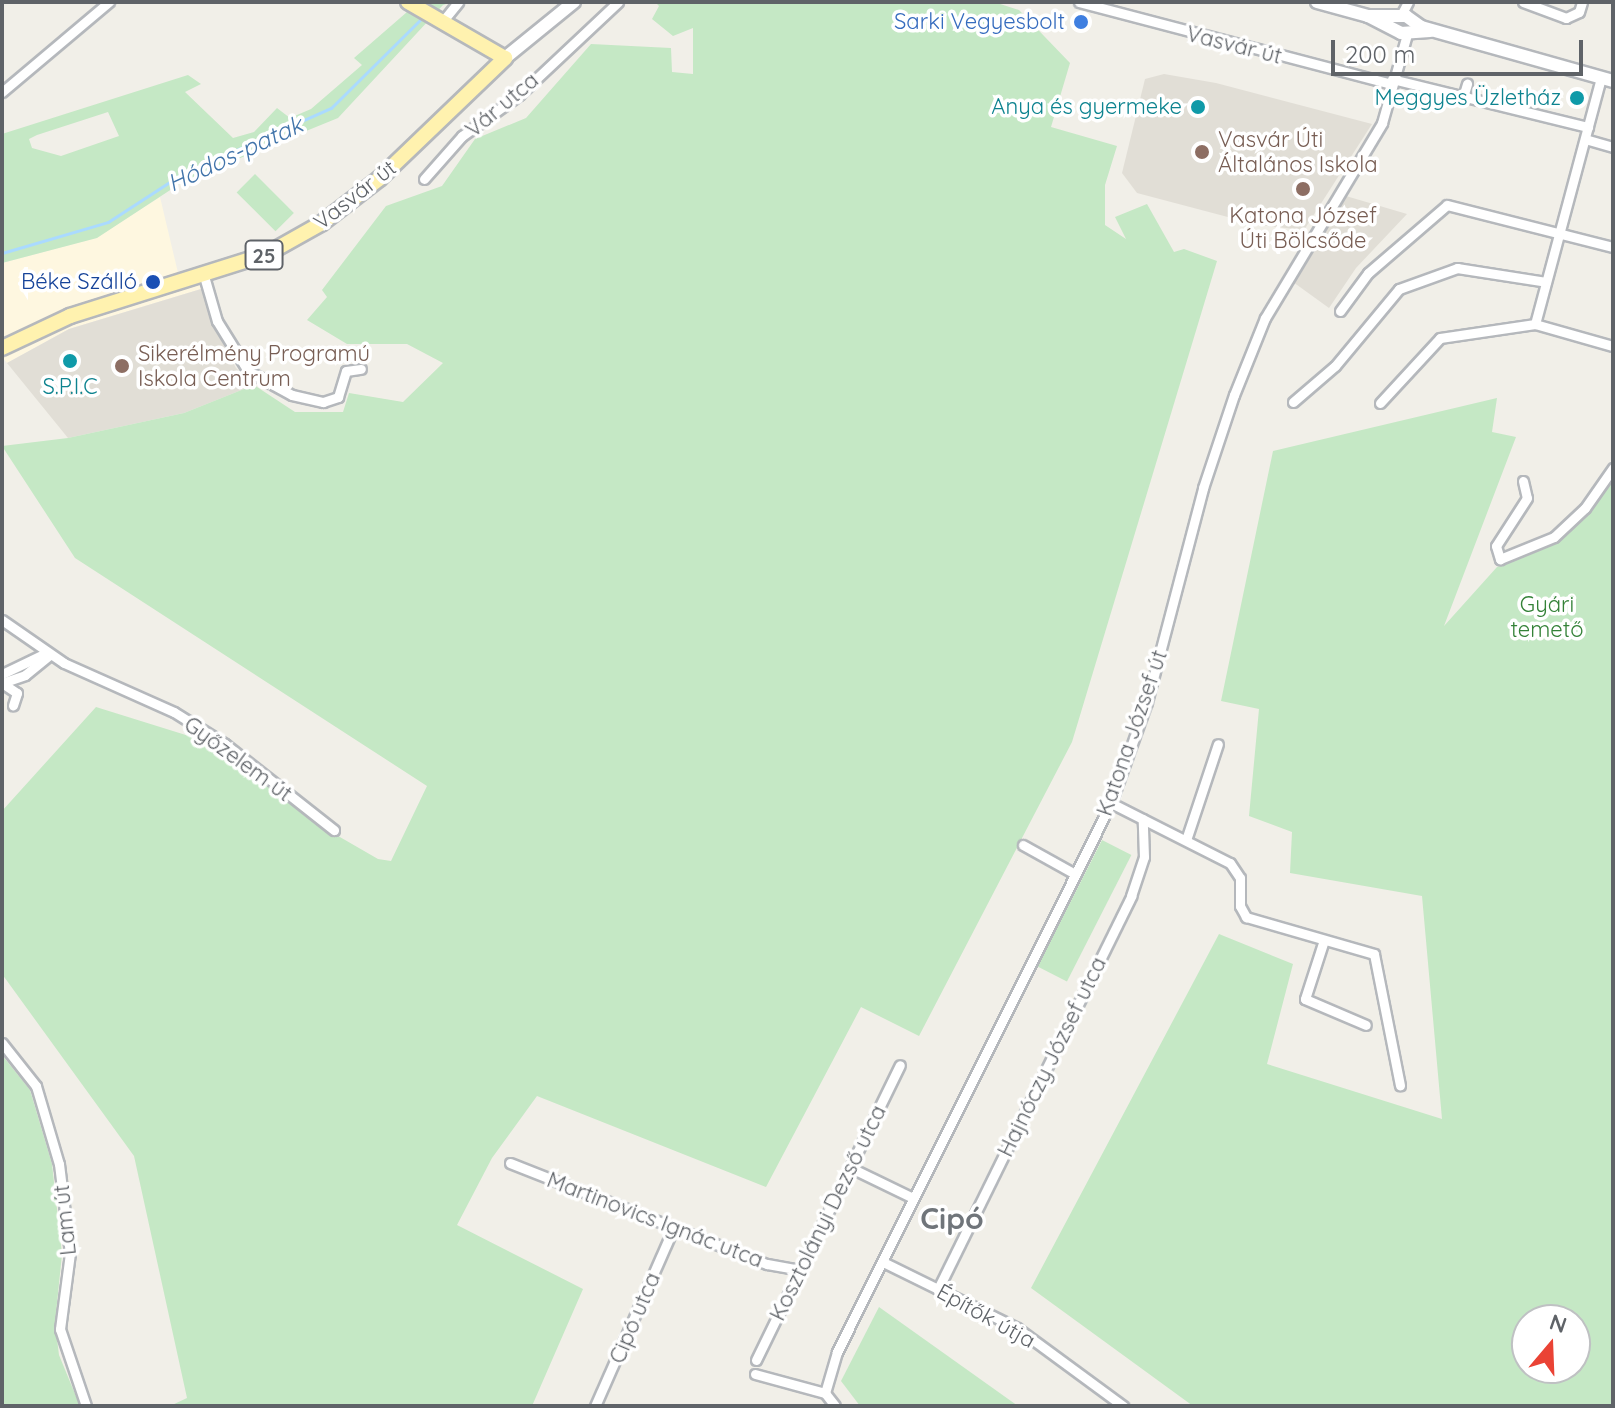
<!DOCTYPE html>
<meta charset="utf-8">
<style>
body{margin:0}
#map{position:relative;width:1615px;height:1408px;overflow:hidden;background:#f1efe8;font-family:Quicksand,sans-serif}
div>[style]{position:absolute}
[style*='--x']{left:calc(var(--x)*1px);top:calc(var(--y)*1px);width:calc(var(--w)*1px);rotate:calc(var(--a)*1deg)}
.commercial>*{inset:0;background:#fef7e0}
.education>*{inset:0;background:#e1ded6}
.green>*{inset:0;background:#c5e8c5;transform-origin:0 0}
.stream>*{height:3px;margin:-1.5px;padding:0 1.5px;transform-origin:1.5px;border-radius:1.5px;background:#aadaff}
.roads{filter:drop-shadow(2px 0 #b5b8bc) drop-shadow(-2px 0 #b5b8bc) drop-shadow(0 2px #b5b8bc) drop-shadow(0 -2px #b5b8bc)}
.street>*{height:9px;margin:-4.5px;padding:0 4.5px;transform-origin:4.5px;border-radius:4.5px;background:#fff}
.secondary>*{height:12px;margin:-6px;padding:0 6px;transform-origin:6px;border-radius:6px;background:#fff}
.primary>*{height:14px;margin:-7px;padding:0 7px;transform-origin:7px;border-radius:7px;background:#fff2af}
.dots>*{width:22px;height:22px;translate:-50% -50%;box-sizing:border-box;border:4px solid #fff;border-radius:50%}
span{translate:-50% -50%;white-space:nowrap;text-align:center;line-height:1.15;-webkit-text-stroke:7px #fff;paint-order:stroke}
.shield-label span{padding:2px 6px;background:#fff;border:2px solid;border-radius:6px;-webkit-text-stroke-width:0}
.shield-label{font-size:20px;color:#5f6368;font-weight:700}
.shop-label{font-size:22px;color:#366cbe}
.right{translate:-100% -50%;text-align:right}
.street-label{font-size:22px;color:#5f6368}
.culture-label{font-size:22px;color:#0d838f}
.education-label{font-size:22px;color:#785e54}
.left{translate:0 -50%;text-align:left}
.transit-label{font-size:22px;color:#164399}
.park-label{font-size:22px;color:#348238}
.water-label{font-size:24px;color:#4174aa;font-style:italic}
.district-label{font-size:30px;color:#70757a;font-weight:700}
.frame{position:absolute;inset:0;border:4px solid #5f6368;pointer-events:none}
.north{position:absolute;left:1511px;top:1304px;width:80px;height:80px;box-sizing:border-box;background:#fff;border:2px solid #bfc1c3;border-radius:50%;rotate:19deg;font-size:22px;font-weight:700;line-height:32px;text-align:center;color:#5f6368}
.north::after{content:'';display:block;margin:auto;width:28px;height:36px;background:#ea4335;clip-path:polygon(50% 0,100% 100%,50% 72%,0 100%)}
.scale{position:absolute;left:1331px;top:40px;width:252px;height:36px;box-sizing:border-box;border:4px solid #5f6368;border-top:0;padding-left:10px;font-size:24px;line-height:28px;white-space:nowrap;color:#5f6368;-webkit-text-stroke:6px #fff;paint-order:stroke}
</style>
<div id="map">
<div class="commercial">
<div style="clip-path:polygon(160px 197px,179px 277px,196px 273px,201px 289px,69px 329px,7px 363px,2px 357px,2px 263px,96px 238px)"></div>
</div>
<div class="education">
<div style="clip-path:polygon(1164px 74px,1216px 83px,1372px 124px,1304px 230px,1258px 225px,1137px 193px,1122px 173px,1145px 79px)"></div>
<div style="clip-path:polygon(1346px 196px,1407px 214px,1356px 268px,1329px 308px,1293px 282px)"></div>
<div style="clip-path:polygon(201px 289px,212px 323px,236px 368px,254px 385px,184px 413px,68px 438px,7px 363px,69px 329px)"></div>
</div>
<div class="green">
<div style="clip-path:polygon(evenodd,421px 2px,452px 2px,443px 5px,338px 118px,184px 181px,97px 238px,2px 263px,2px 134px,188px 75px,201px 84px,185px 92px,233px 138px,254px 132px,277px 108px,290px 118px,311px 109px,362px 65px,354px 58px,407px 12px,412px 15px,421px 2px,108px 112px,119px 136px,61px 156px,32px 148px,29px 139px,37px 135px,108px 112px)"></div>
<div style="clip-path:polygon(655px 2px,994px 2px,1019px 10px,1070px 63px,1051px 127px,1117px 146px,1105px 185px,1105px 225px,1126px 239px,1115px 217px,1147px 204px,1174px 252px,1184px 249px,1217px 261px,1072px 742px,919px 1036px,861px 1007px,766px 1187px,537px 1096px,492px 1158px,457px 1225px,583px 1289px,532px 1406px,170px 1406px,187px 1398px,134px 1156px,2px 974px,2px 811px,96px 707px,221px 746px,326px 829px,378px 859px,391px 861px,427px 786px,75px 558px,2px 446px,68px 438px,184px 413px,254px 385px,295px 412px,343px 412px,349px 393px,403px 402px,443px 363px,407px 344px,347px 344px,307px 320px,327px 297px,322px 290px,386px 206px,442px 186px,475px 139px,526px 118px,591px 44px,671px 48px,672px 72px,693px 74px,693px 28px,673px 36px,652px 19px,659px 6px)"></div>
<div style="left:255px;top:174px;width:55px;height:26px;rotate:45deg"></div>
<div style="clip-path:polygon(evenodd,1497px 398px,1492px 432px,1516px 437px,1444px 626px,1497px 567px,1559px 542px,1613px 481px,1613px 1406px,1193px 1406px,1031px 1288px,1219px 934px,1293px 964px,1267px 1064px,1442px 1119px,1422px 896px,1290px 873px,1292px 832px,1249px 816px,1259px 709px,1221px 701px,1273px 451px,1497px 398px,1527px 1320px,1575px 1320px,1575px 1368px,1527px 1368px,1527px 1320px)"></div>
<div style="left:1102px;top:840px;width:33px;height:142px;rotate:27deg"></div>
<div style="clip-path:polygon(2px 1055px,30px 1090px,52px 1164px,62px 1254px,55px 1323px,59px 1355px,80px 1406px,2px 1406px)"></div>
<div style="clip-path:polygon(879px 1307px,1018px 1406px,860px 1406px,841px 1381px)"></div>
</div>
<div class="stream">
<div style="--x:2;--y:253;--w:110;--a:-16.3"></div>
<div style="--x:108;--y:222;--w:88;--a:-33"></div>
<div style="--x:182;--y:174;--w:163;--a:-23.9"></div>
<div style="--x:331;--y:108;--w:129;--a:-44.7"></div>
</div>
<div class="roads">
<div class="street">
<div style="--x:1079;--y:2;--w:323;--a:14.7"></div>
<div style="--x:1523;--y:2;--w:46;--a:20.4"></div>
<div style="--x:1566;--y:18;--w:14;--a:-25"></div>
<div style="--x:1579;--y:12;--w:10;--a:-73"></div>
<div style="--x:1400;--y:17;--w:17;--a:-62"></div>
<div style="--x:442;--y:22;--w:26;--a:-51"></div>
<div style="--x:1392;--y:79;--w:202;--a:13.8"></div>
<div style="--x:2;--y:92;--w:140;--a:-40.1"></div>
<div style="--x:1463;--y:97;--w:14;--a:-73"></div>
<div style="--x:1585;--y:139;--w:29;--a:16"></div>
<div style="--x:424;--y:179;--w:57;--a:-48.5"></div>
<div style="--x:462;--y:136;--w:70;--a:-35.7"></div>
<div style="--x:519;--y:95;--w:136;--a:-43.2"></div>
<div style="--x:204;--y:276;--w:47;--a:73.9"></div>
<div style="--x:217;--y:321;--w:59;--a:58.2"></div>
<div style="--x:248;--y:371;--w:50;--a:28.6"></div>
<div style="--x:292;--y:395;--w:32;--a:13"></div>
<div style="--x:323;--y:402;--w:16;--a:-18"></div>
<div style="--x:338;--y:397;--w:27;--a:-73"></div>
<div style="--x:346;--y:371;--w:15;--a:-8"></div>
<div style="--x:1340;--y:311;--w:47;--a:-53.6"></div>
<div style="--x:1368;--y:273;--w:104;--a:-40.7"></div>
<div style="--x:1447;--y:205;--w:171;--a:14.2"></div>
<div style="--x:1535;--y:324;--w:256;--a:-75"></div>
<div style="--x:1293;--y:402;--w:55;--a:-40.6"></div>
<div style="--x:1335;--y:366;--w:100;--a:-50.3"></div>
<div style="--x:1399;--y:289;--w:62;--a:-19.9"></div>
<div style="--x:1457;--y:268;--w:90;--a:8.9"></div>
<div style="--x:1380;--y:403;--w:88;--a:-47.3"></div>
<div style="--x:1440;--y:338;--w:96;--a:-8.4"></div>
<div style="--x:1535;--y:324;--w:81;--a:15.8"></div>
<div style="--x:1523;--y:481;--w:17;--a:77"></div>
<div style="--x:1527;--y:498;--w:57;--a:122.9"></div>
<div style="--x:1496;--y:546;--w:14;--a:73"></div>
<div style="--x:1500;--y:559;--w:58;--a:-22.2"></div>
<div style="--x:1554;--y:537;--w:42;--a:-43.1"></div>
<div style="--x:1585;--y:508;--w:49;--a:-55"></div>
<div style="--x:2;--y:620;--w:75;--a:34.7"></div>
<div style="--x:64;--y:663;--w:120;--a:24"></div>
<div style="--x:174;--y:712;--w:60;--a:32.1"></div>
<div style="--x:225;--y:744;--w:139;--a:38.3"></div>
<div style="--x:2;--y:674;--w:49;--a:-25.5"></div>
<div style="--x:2;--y:683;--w:24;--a:-19"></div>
<div style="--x:25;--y:675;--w:32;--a:-39"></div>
<div style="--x:2;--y:683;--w:18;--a:34"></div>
<div style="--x:17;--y:693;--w:13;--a:108"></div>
<div style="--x:1111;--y:803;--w:133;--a:26.8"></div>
<div style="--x:1230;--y:863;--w:18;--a:56"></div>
<div style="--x:1240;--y:878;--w:28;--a:90"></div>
<div style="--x:1240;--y:906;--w:13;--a:61"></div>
<div style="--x:1246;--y:917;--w:133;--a:16.1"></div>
<div style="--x:1374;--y:954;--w:134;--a:78.8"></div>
<div style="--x:1186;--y:840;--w:101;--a:-71.6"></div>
<div style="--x:1023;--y:845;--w:60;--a:29.1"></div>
<div style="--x:1324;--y:940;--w:62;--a:107.9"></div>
<div style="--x:1305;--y:999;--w:66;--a:23.1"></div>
<div style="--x:2;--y:1043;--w:55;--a:51.7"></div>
<div style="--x:36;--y:1086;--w:81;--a:73.6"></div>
<div style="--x:59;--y:1164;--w:90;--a:83"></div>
<div style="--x:70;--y:1253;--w:77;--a:97.5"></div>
<div style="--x:60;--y:1329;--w:81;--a:71.3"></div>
<div style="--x:510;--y:1163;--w:276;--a:21.5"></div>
<div style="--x:767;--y:1264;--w:35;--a:10"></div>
<div style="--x:851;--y:1168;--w:69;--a:25.8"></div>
<div style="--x:883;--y:1262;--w:149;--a:26.2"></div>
<div style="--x:1017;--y:1328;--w:132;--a:36.3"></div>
<div style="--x:938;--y:1289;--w:438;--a:-63.8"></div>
<div style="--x:1131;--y:896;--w:41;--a:-71.6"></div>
<div style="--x:1144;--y:857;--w:38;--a:-92"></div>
<div style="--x:756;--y:1360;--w:328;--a:-64"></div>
<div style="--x:755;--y:1374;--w:73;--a:15.2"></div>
<div style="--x:825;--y:1393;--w:16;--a:52"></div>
<div style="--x:825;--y:1393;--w:43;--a:-73.7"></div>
<div style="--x:837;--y:1352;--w:614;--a:-63.48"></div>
<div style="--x:1111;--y:803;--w:107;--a:-70.4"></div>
<div style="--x:1147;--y:702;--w:221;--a:-75.3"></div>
<div style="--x:1203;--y:488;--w:98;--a:-71.6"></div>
<div style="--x:1234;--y:395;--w:83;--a:-68.1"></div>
<div style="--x:1265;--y:318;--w:227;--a:-59"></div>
<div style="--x:1382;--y:123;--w:92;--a:-74.3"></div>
<div style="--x:595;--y:1406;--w:193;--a:-66.2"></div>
</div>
<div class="secondary">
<div style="--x:1317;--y:2;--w:53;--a:15.4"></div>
<div style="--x:1368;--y:16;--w:37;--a:27"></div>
<div style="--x:1401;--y:33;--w:29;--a:-4"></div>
<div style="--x:1368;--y:16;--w:38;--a:0"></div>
<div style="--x:1406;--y:16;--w:19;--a:36"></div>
<div style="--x:1421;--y:27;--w:199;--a:15.7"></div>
<div style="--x:505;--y:58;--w:89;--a:-39.1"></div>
</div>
<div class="primary">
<div style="--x:2;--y:348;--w:75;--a:-25.2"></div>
<div style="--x:70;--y:316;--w:207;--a:-17.5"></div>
<div style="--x:267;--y:254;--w:63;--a:-29.4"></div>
<div style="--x:322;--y:223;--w:72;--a:-37.7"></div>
<div style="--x:379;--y:179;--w:175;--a:-43.8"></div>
<div style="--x:505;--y:58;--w:112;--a:-150"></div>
</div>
</div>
<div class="dots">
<div style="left:1081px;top:22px;background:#3f7fe0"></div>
<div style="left:1577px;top:98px;background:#0f9aa8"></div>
<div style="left:1198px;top:107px;background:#0f9aa8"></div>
<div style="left:1202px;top:152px;background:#8d6e63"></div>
<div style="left:1303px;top:189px;background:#8d6e63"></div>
<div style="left:153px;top:282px;background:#1a4fb4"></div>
<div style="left:70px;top:361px;background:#0f9aa8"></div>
<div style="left:122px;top:366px;background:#8d6e63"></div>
</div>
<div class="shield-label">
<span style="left:264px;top:255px">25</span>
</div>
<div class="shop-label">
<span class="right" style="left:1065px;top:22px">Sarki Vegyesbolt</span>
</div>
<div class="street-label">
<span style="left:1234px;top:45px;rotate:14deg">Vasvár út</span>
<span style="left:502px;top:105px;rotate:-40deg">Vár utca</span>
<span style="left:355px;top:195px;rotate:-38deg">Vasvár út</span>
<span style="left:1132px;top:733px;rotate:-71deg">Katona József út</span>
<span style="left:238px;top:759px;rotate:36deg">Győzelem út</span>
<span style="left:1052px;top:1057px;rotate:-64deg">Hajnóczy József utca</span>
<span style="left:828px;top:1213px;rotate:-64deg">Kosztolányi Dezső utca</span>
<span style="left:65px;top:1220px;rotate:-96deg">Lam út</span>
<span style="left:655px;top:1220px;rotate:21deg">Martinovics Ignác utca</span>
<span style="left:986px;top:1316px;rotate:29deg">Építők útja</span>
<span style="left:635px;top:1318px;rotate:-67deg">Cipó utca</span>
</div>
<div class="culture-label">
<span class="right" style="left:1561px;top:98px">Meggyes Üzletház</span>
<span class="right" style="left:1182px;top:107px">Anya és gyermeke</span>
<span style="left:70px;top:387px">S.P.I.C</span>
</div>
<div class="education-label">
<span class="left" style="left:1218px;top:152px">Vasvár Úti<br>Általános Iskola</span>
<span style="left:1303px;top:228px">Katona József<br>Úti Bölcsőde</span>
<span class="left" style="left:138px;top:366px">Sikerélmény Programú<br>Iskola Centrum</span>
</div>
<div class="transit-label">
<span class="right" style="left:137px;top:282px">Béke Szálló</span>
</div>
<div class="park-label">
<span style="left:1547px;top:617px">Gyári<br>temető</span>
</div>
<div class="water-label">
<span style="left:235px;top:154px;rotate:-25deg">Hódos-patak</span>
</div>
<div class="district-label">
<span style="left:952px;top:1218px">Cipó</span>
</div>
<div class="frame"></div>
<div class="north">N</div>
<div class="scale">200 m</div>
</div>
